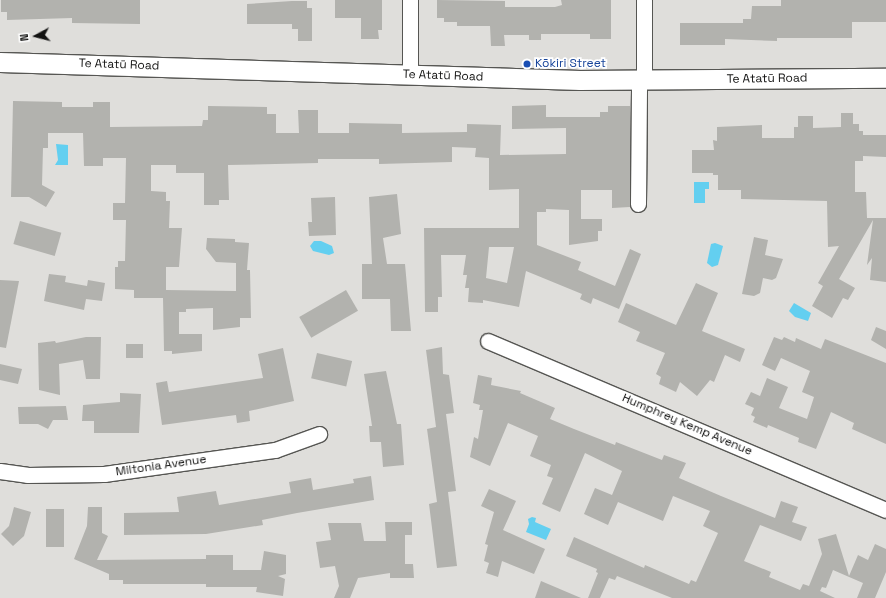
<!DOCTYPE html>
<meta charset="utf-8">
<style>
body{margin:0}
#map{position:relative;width:886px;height:598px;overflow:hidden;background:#dfdedb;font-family:"Space Grotesk",sans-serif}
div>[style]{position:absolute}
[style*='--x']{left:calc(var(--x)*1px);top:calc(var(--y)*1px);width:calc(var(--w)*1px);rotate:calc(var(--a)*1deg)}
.water>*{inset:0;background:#63cff0}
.building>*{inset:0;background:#b2b2ae;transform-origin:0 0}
.roads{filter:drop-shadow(1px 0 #565653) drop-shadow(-1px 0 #565653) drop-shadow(0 1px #565653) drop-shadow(0 -1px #565653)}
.minor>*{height:15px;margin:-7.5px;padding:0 7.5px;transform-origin:7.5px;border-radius:7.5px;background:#fff}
.major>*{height:19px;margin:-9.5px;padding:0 9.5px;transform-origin:9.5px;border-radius:9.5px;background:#fff}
.dots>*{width:11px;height:11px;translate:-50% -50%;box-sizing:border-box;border:2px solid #fff;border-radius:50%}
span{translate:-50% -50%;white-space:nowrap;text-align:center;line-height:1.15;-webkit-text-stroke:3.5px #fff;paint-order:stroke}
.transit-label{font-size:12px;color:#164399}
.left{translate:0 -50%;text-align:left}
.street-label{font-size:12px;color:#121211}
.north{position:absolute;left:16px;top:16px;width:40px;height:40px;-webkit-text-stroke:3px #fff;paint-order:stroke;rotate:263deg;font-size:11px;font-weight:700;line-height:16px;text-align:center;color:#121211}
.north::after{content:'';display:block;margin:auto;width:14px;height:18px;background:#121211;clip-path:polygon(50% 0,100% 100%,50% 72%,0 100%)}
</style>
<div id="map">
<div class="water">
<div style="clip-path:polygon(56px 144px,68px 145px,68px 165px,55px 165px,58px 160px)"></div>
<div style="clip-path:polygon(694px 182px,709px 182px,709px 189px,705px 189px,705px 203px,694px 203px)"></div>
<div style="clip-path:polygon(314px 241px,321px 241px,332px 246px,334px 253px,329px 255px,313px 251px,310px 246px)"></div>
<div style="clip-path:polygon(715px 243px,723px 246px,718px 265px,712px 267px,707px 263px,711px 244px)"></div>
<div style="clip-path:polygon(794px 303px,811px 313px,808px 321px,795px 317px,789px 311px)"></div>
<div style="clip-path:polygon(532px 517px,536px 518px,535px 522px,551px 529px,546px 540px,526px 532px,529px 524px,528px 519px)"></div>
</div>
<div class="building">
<div style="clip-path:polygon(1px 0,140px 0,140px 24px,72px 23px,72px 18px,7px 20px,7px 12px,1px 12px)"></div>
<div style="clip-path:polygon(335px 0,382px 0,382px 30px,378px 30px,379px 39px,361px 39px,361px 18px,335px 18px)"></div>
<div style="clip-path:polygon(437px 0,505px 1px,505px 7px,555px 7px,562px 5px,561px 0,611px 0,611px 39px,590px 39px,590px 34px,541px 34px,541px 40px,529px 40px,529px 35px,504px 35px,505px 46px,491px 46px,490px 26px,457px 26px,457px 22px,444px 22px,444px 18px,437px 18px)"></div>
<div style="clip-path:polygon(781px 0,886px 0,886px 22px,852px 22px,852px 38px,777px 38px,777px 41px,725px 39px,725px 45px,680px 45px,680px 23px,743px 23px,743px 19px,751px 19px,752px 6px,781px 6px)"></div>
<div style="clip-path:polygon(292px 1px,307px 1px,307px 8px,312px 8px,312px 41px,298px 41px,298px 29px,292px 29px,292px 24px,247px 24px,247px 4px)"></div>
<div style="clip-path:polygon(evenodd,13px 101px,62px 102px,62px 107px,93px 107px,93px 102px,110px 102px,110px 127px,202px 126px,203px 120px,208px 120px,208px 106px,267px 107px,267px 114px,276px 114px,276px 133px,299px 133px,298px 110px,318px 110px,318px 133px,349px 133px,349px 123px,402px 124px,402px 133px,467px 132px,467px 124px,501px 125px,500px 155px,566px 154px,566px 128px,512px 129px,512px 106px,546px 105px,546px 117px,600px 117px,600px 112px,608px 112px,608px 106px,630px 106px,630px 207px,612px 208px,612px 190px,581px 190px,581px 219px,602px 219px,602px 231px,598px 231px,598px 241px,569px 245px,569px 210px,546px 209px,546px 212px,537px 212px,537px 245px,581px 262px,578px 270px,615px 286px,630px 249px,641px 254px,619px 309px,593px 298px,591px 304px,580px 299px,582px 294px,526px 271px,519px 307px,483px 300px,483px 303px,468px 302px,469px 288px,465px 288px,467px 275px,463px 275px,466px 255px,441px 255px,442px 297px,438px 297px,438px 312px,425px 312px,424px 228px,519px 228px,519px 189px,489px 190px,489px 158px,475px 157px,476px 148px,452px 147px,452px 162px,379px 164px,379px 159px,318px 159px,318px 163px,228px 165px,229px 200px,219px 200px,219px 205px,204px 205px,204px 173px,176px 173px,176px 165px,151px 165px,151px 191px,166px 192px,166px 201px,170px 201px,169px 228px,182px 228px,179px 267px,166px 267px,166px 290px,236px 291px,236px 263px,216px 262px,206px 249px,207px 238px,235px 239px,235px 242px,249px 243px,247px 270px,250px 270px,251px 318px,240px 318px,240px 327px,213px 330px,213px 308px,186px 309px,186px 312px,179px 312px,179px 334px,202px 334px,202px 351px,172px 354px,172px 351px,164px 351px,163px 298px,134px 298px,134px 290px,115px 289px,115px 267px,118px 267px,118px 261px,125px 261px,126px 220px,113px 220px,113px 203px,125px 203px,126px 158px,103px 158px,103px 166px,84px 166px,83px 133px,48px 133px,48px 148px,43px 148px,42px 185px,55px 192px,46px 207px,29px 197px,11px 197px,13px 101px,489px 247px,514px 247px,507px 283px,486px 278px,489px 247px)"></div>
<div style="clip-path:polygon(841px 113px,853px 113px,853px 124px,859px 124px,859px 131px,863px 131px,863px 135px,886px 135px,886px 157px,863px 156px,863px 161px,855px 161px,855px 192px,866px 192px,867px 218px,886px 218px,886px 282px,870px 280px,872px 258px,867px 265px,873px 220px,839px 279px,855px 288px,848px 300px,843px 298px,832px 318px,812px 306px,823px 286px,818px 283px,839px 246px,828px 247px,827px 201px,741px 199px,741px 190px,718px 190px,718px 175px,713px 175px,713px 173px,692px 173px,692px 150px,714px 150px,713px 140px,717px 141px,717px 127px,762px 125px,762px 138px,794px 138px,794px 127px,798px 127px,798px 116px,813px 116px,813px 128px,841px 127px)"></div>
<div style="clip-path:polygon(397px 194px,401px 234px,383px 238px,387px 264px,405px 264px,411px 331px,391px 331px,390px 299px,362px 299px,362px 264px,372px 264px,369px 197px)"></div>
<div style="clip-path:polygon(335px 197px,336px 235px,309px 236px,308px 222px,312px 222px,311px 198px)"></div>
<div style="left:20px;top:221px;width:43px;height:24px;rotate:16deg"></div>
<div style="clip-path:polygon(754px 237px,768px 240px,765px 255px,783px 259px,776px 278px,772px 280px,763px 278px,760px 293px,754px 296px,742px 294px)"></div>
<div style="clip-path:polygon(49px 274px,66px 276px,65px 282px,87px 286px,88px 280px,105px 283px,102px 301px,86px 299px,84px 310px,44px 301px)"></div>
<div style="clip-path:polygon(0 280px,19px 281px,6px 348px,0 347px)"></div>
<div style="clip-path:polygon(696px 283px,718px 293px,702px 331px,745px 349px,740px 362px,725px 355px,714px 382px,710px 380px,697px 396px,680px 382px,676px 392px,659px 384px,661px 377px,656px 374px,665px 353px,636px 341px,640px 332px,618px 322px,626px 303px,676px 325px)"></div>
<div style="left:346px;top:290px;width:24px;height:54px;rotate:60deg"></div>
<div style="clip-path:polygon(876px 327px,886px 331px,886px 349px,871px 340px)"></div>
<div style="clip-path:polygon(86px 337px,101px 337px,100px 379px,86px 379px,83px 360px,59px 364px,60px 395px,39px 390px,38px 343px,55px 341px,56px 343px)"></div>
<div style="clip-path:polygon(774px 337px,782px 340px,784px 337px,795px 342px,796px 338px,821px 349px,825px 339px,886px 363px,886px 444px,852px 429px,854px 423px,831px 412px,816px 449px,798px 442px,799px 438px,768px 425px,767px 428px,753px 422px,755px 417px,751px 415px,754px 408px,745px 404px,751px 392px,760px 396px,767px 378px,788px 387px,779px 408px,807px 419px,814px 397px,802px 392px,810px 371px,781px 358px,775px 371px,762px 365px)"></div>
<div style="left:126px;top:344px;width:17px;height:14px"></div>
<div style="clip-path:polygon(442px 347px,443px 374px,449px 375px,454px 413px,446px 414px,456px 491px,448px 492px,457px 566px,437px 568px,429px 504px,437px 502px,427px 429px,436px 427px,426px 350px)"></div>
<div style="clip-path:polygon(283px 348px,294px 401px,249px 411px,250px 421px,237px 423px,236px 415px,162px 425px,156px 383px,167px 381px,169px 392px,263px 378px,258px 354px)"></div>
<div style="left:317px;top:353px;width:36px;height:26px;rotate:13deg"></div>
<div style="clip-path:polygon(0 364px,22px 369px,18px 384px,0 380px)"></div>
<div style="clip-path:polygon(386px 371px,397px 424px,401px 424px,404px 465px,383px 467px,381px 442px,370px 442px,369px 426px,372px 426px,364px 374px)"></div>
<div style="clip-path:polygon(478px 375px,492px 378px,491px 385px,521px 391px,520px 393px,555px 408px,550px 419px,574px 429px,615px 445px,616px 442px,662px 460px,664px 455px,686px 463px,679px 478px,721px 496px,775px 518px,781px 501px,798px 507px,792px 522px,807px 527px,801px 541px,760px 525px,744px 561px,771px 572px,769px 577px,800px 590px,803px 584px,809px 586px,822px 554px,818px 539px,836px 534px,849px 576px,858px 555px,868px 560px,875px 544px,886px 549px,886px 572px,875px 598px,857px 598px,863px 583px,833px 570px,826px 588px,822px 587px,820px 591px,835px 598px,672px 598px,617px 576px,615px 580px,609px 578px,600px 598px,588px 598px,598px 573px,596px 572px,597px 569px,566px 556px,574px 537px,644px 568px,645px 565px,689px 584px,691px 580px,696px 582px,718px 533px,703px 526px,710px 511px,673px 496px,663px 521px,618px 502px,608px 525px,584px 514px,595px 488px,612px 495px,622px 471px,585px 453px,560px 512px,542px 504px,553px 478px,547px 476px,551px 465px,530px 456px,538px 436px,508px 423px,490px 466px,470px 457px,474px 437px,478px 439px,483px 410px,479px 410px,480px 405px,473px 403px)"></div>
<div style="clip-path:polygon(120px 393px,141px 394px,139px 433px,94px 433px,94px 421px,82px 421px,83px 405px,120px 402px)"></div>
<div style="clip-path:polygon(66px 406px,68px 420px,53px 420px,48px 429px,38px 424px,19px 424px,18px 407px)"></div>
<div style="clip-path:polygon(371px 476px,374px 500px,297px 513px,262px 520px,263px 525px,206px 534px,124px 535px,124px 513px,179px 512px,177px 497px,216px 491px,219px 505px,291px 493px,289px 482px,311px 478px,313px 490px,354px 483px,353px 479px)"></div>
<div style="clip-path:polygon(489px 489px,516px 501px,503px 530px,545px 549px,534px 574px,502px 561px,498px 577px,486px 573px,489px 563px,484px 561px,488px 545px,485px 544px,494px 512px,481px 506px)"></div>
<div style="clip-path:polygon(14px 507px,31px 512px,24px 536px,13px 546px,1px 534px,9px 526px)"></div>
<div style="clip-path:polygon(88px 507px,102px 507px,102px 533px,108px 536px,97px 560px,206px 559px,206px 555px,233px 555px,233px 570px,261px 570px,264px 551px,286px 555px,286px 574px,278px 576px,285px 579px,283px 596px,256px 592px,257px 587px,206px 587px,206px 584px,123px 584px,123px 580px,109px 580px,109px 574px,74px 559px,87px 526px)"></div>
<div style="left:46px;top:509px;width:18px;height:38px"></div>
<div style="clip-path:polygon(385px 522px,412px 522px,412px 535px,405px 535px,405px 564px,413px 564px,414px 578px,390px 578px,390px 573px,358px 578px,350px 598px,334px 598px,339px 586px,335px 566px,320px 568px,316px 542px,331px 540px,328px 523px,361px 523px,364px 541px,386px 541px)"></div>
<div style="clip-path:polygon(541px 581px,581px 598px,535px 598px)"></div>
</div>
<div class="roads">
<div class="minor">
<div style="--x:644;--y:0;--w:80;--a:90"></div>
<div style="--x:410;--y:75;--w:75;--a:-90"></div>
<div style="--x:638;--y:204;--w:124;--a:-89.5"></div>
<div style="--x:488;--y:341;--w:432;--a:23"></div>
<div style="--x:0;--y:471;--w:27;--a:8"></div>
<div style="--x:27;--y:475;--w:77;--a:-0.7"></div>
<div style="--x:104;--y:474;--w:173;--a:-8"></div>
<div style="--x:275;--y:450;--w:47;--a:-20"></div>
</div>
<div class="major">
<div style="--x:0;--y:62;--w:580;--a:1.78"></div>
<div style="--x:580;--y:80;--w:306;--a:-0.4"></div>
</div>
</div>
<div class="dots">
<div style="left:527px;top:64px;background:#1a4fb4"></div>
</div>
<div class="transit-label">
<span class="left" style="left:535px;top:64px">Kōkiri Street</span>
</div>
<div class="street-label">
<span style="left:119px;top:65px;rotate:2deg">Te Atatū Road</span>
<span style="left:443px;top:76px;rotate:2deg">Te Atatū Road</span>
<span style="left:767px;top:79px;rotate:-1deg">Te Atatū Road</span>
<span style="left:687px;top:425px;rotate:23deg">Humphrey Kemp Avenue</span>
<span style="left:161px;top:466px;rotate:-8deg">Miltonia Avenue</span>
</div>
<div class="north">N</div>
</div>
